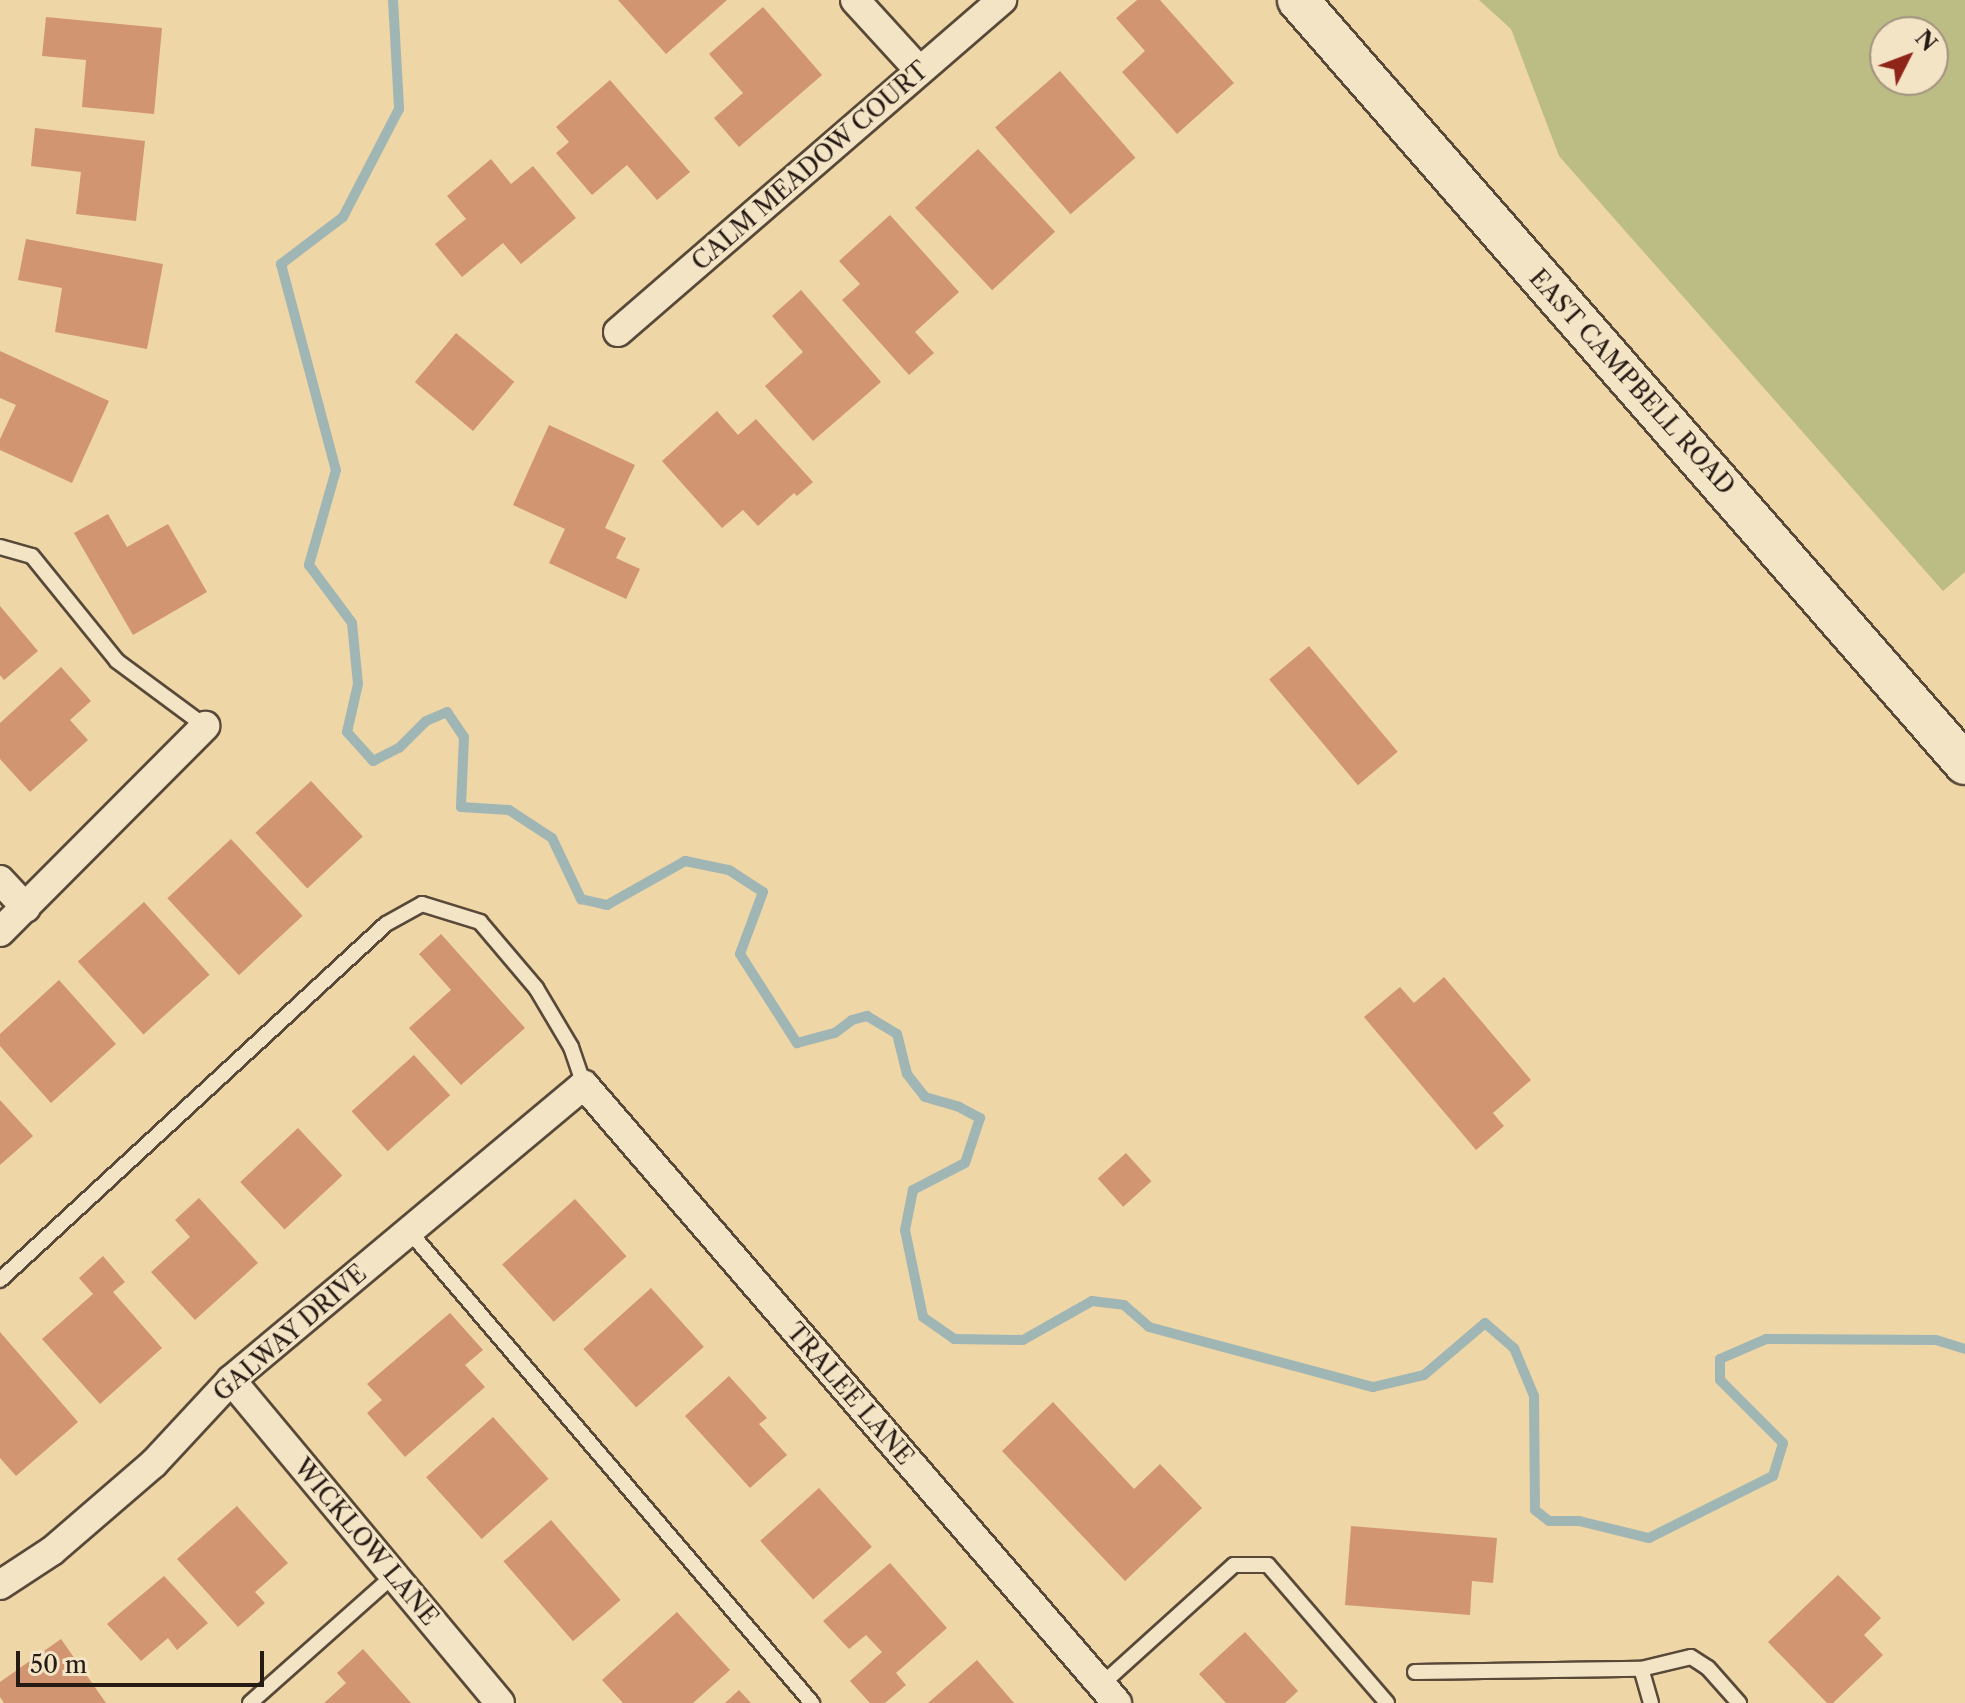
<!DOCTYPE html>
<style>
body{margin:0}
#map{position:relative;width:1965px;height:1703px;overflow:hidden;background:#eed6a7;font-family:"Libre Caslon Text",serif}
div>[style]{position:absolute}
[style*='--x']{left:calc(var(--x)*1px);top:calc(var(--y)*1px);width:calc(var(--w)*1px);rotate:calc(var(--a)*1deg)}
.green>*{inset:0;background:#bbbd85}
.stream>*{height:10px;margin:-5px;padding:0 5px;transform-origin:5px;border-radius:5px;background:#a0b6b4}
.building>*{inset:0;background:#d29571;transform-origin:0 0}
.roads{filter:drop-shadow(2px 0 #584939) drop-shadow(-2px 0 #584939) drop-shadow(0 2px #584939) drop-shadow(0 -2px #584939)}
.lane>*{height:14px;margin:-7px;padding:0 7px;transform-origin:7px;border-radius:7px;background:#f4e4c6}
.street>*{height:28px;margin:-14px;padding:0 14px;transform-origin:14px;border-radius:14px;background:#f4e4c6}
.secondary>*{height:40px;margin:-20px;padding:0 20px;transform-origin:20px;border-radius:20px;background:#f4e4c6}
span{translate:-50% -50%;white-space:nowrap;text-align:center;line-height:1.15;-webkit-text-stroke:6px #f4e4c6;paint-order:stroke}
.street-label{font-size:24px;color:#261a14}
.north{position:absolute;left:1869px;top:16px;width:80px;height:80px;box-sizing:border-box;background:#f4e4c6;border:2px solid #a2937f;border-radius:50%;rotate:48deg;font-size:22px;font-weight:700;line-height:32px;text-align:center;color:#261a14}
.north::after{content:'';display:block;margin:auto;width:28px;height:36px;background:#8f2418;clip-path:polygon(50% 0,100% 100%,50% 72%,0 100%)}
.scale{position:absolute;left:16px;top:1651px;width:248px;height:36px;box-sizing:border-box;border:4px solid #261a14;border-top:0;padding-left:10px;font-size:24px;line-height:28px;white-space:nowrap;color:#261a14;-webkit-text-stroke:6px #f4e4c6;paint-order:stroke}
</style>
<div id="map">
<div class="green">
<div style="clip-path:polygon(evenodd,1479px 0,1965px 0,1965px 572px,1943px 591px,1559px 156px,1511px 29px,1479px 0,1885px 32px,1933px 32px,1933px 80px,1885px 80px,1885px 32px)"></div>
</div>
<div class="stream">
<div style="--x:393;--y:0;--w:109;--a:86.8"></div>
<div style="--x:399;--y:109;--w:122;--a:117.4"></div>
<div style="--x:343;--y:217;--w:78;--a:142.8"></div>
<div style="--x:281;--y:264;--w:213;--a:75.1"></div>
<div style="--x:336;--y:470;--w:99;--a:105.9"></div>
<div style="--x:309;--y:565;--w:72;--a:53.4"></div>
<div style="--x:352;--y:623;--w:61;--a:84.4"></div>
<div style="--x:358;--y:684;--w:49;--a:102.9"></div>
<div style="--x:347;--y:732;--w:39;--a:48"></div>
<div style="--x:373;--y:761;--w:29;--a:-27"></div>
<div style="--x:399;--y:748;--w:38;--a:-45"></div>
<div style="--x:426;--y:721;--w:23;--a:-23"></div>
<div style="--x:447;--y:712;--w:30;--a:56"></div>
<div style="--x:464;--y:737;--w:70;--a:92.5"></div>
<div style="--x:461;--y:807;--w:48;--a:3.6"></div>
<div style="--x:509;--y:810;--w:51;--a:33.1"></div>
<div style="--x:552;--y:838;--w:68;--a:64.6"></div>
<div style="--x:581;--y:899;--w:27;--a:13"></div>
<div style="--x:607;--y:905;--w:90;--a:-29.4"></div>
<div style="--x:685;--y:861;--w:45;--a:11.6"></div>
<div style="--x:729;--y:870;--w:40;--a:32.9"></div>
<div style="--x:763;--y:892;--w:66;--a:110.4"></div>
<div style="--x:740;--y:954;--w:106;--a:57.4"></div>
<div style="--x:797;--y:1043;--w:39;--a:-15"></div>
<div style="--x:835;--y:1033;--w:21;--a:-37"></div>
<div style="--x:852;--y:1020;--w:16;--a:-15"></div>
<div style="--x:867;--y:1016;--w:35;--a:31"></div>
<div style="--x:897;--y:1034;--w:41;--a:76"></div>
<div style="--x:907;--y:1074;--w:29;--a:52"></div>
<div style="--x:925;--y:1097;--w:35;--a:16"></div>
<div style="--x:959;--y:1107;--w:24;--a:28"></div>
<div style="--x:980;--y:1118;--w:47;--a:108.4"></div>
<div style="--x:965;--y:1163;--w:59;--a:152.6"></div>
<div style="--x:913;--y:1190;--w:41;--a:101.3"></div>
<div style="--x:905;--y:1230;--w:89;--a:78.3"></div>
<div style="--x:923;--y:1317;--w:38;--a:35"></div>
<div style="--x:954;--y:1339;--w:69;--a:0.8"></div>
<div style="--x:1023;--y:1340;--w:79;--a:-29.5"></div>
<div style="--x:1092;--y:1301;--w:32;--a:7"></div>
<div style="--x:1124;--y:1305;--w:33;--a:41"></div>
<div style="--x:1149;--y:1327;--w:232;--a:15"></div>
<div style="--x:1373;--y:1387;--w:52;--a:-13.2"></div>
<div style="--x:1424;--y:1375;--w:80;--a:-40.4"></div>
<div style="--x:1485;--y:1323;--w:38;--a:41"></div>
<div style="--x:1514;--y:1348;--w:52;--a:67.4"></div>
<div style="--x:1534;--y:1396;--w:114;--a:89.5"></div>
<div style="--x:1535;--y:1510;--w:18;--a:38"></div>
<div style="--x:1549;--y:1521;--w:30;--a:0"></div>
<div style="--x:1579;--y:1521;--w:72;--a:13.7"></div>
<div style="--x:1649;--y:1538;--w:139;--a:-26.6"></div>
<div style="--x:1773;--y:1476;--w:34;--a:-73"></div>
<div style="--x:1783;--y:1443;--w:89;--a:-135"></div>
<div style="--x:1720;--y:1380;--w:21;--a:-90"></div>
<div style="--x:1720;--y:1359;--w:50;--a:-23.5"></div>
<div style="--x:1766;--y:1339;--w:170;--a:0.3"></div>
<div style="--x:1936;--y:1340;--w:30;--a:17"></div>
</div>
<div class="building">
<div style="clip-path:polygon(618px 0,727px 0,666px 54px)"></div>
<div style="clip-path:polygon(1137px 0,1160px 0,1234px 83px,1177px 134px,1122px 72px,1145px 51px,1116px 18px)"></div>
<div style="clip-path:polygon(763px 7px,822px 75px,739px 147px,714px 118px,743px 93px,709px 54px)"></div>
<div style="clip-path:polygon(46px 17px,162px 28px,154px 114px,82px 107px,86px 60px,42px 56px)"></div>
<div style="left:1060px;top:71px;width:115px;height:86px;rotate:49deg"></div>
<div style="clip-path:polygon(610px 80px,690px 172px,657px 200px,627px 165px,592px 195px,556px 153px,569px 142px,556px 127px)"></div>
<div style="clip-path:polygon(35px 128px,145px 141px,136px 221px,76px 214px,81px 172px,31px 166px)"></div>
<div style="left:978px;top:149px;width:113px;height:86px;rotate:47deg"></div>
<div style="clip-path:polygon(491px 159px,511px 184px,533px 166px,576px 218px,521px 264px,503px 243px,462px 277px,435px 244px,466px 219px,447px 196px)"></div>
<div style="clip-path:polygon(890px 215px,959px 292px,915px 332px,934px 353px,909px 375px,842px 300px,860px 284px,839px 261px)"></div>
<div style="clip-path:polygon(26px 239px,163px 264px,147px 349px,55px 332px,62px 288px,18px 280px)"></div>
<div style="clip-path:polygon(801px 290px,881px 382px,813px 441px,765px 386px,803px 352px,772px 316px)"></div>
<div style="left:456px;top:333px;width:76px;height:64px;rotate:40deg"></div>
<div style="clip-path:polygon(0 351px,109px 401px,72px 483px,0 450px,0 439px,16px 405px,0 398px)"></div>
<div style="clip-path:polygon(717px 411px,738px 435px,756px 419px,813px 482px,797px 496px,794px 493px,758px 526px,743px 510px,722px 528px,662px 461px)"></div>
<div style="clip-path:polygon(549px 425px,635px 465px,605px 528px,626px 538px,616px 558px,640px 569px,626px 599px,549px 563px,565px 529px,513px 505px)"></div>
<div style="clip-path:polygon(108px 514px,127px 547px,168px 524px,207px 592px,133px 635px,74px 533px)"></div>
<div style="clip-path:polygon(0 606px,38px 651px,4px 680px,0 675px)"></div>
<div style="left:1309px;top:646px;width:138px;height:52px;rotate:50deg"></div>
<div style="clip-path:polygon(61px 667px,91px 701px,70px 720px,88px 740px,30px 792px,0 759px,0 723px)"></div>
<div style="left:311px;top:781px;width:76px;height:76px;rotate:47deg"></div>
<div style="left:231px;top:839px;width:105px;height:87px;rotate:47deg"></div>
<div style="left:144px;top:902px;width:98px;height:89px;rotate:48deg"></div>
<div style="clip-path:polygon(441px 934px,525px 1028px,461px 1085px,409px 1028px,451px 990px,419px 954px)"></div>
<div style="clip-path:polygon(1444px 977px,1531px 1080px,1493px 1113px,1504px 1126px,1476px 1150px,1364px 1017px,1400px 987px,1414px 1003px)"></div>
<div style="clip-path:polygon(59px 980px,116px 1044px,51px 1103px,0 1046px,0 1034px)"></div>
<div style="left:414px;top:1055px;width:54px;height:84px;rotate:48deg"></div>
<div style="clip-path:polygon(0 1100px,33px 1136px,0 1165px)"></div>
<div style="left:298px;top:1128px;width:65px;height:79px;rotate:47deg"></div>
<div style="left:1126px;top:1153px;width:38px;height:38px;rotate:48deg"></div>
<div style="clip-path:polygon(199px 1198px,258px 1263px,195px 1320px,151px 1272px,190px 1237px,175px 1220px)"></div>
<div style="left:575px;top:1199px;width:77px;height:98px;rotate:48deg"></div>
<div style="clip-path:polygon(103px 1256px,125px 1282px,113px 1292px,162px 1348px,100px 1404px,42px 1339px,93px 1294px,79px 1278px)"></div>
<div style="left:651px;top:1288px;width:79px;height:91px;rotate:48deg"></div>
<div style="clip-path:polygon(450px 1313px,483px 1350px,465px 1365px,485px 1387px,405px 1457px,367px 1413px,382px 1400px,367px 1384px)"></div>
<div style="clip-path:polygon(0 1332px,78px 1422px,16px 1476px,0 1458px)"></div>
<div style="clip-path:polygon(729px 1376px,767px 1418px,759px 1424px,787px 1455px,750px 1488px,685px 1416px)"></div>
<div style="clip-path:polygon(1053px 1402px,1134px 1489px,1160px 1464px,1202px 1508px,1125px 1581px,1002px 1451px)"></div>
<div style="left:493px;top:1417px;width:83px;height:90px;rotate:48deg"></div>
<div style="left:819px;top:1488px;width:79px;height:79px;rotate:48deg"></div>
<div style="clip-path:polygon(237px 1506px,288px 1563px,255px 1592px,265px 1603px,238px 1627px,177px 1559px)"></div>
<div style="left:551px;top:1520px;width:106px;height:63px;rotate:49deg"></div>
<div style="clip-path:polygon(1351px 1526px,1497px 1538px,1493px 1583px,1472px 1581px,1470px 1615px,1345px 1605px)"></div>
<div style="clip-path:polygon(890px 1563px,947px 1628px,896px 1673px,906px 1685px,885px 1703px,870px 1703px,850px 1681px,882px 1652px,866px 1635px,849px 1649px,823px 1621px)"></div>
<div style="clip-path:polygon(1838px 1575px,1881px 1618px,1864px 1635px,1883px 1655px,1833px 1703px,1827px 1703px,1768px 1642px)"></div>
<div style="clip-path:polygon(164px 1576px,208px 1623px,177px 1650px,168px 1638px,141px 1661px,107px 1624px)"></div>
<div style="clip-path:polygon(677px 1612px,730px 1670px,693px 1703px,623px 1703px,602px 1680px)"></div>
<div style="clip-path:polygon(1245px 1632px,1298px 1691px,1285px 1703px,1226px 1703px,1199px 1674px)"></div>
<div style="clip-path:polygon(61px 1639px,106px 1703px,4px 1703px,0 1697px,0 1682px)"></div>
<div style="clip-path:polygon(363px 1649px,411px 1703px,324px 1703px,346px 1683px,337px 1673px)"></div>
<div style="clip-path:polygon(977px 1660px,1014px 1703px,928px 1703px)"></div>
<div style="clip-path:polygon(739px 1690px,751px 1703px,725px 1703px)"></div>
</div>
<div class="roads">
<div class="lane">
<div style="--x:0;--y:547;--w:33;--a:16"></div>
<div style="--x:32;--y:556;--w:135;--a:51"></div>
<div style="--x:117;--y:661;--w:109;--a:36.5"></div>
<div style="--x:409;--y:1231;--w:621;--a:49.51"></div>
<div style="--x:0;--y:1280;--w:525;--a:-42.68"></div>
<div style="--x:386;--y:924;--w:41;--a:-29.1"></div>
<div style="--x:422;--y:904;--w:61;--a:17.2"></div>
<div style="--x:480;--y:922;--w:87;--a:49.7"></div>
<div style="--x:536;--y:988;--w:69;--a:59.3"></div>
<div style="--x:571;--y:1047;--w:40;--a:71.1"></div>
<div style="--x:1415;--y:1672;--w:226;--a:-0.8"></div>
<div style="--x:1101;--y:1685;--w:179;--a:-42.1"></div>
<div style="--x:1234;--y:1565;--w:34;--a:0"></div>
<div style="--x:1268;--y:1565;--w:182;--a:49.2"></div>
<div style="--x:250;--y:1703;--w:193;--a:-41.6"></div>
<div style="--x:1651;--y:1703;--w:35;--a:-106"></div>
<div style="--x:1641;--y:1669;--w:51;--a:-13.5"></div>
<div style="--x:1691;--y:1657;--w:20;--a:33"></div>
<div style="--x:1708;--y:1668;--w:47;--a:48.5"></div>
</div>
<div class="street">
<div style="--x:855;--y:0;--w:95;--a:47.6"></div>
<div style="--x:618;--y:332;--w:508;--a:-40.85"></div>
<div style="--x:0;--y:880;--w:38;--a:47"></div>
<div style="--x:0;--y:932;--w:291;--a:-45.1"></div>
<div style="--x:231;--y:1380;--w:420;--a:50.2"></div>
<div style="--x:0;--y:1585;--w:62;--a:-33.2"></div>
<div style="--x:52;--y:1551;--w:135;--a:-40.8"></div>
<div style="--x:154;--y:1463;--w:113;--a:-47.1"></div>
<div style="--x:231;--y:1380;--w:460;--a:-39.9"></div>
<div style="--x:584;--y:1085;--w:816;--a:49.22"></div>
</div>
<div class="secondary">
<div style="--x:1298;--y:0;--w:1014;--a:48.88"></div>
</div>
</div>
<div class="street-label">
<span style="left:810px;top:166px;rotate:-41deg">CALM MEADOW COURT</span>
<span style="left:1632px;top:382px;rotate:48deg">EAST CAMPBELL ROAD</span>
<span style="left:290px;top:1333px;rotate:-41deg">GALWAY DRIVE</span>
<span style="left:850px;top:1394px;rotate:49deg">TRALEE LANE</span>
<span style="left:366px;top:1542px;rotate:50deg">WICKLOW LANE</span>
</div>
<div class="north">N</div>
<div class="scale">50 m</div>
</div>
